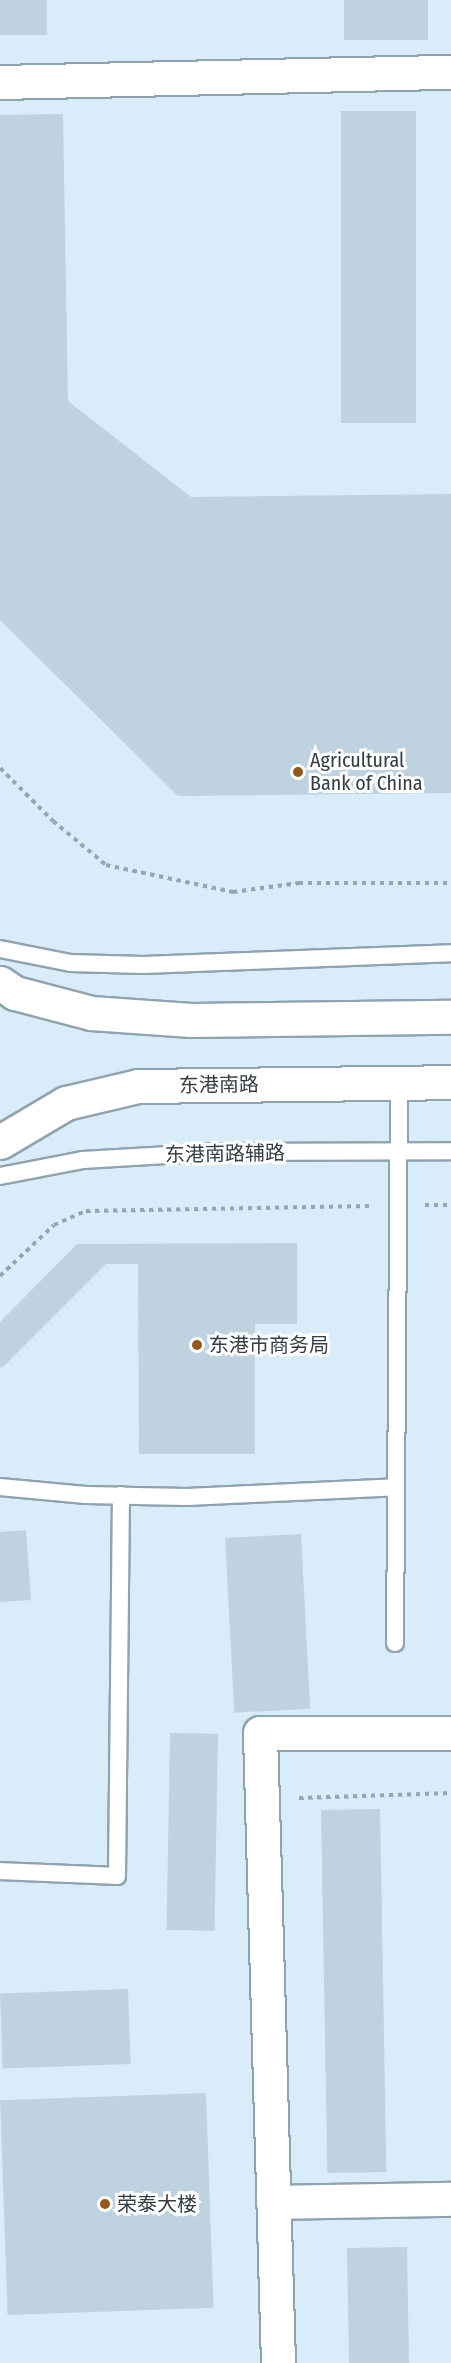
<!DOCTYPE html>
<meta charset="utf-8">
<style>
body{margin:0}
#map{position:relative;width:451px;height:2363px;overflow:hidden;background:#d8edf9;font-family:"Fira Sans Condensed","Noto Sans SC",sans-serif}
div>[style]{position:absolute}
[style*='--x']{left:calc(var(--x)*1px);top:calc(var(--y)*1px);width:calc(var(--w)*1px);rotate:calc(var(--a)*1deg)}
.building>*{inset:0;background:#bed3df;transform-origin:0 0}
.path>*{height:4px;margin-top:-2px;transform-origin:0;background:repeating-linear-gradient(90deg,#96a5af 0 4.5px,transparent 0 9px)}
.roads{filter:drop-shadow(2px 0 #90a4af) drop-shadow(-2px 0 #90a4af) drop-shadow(0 2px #90a4af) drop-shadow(0 -2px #90a4af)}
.service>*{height:16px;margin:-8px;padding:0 8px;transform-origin:8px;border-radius:8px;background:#fff}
.minor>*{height:33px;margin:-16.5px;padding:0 16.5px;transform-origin:16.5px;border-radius:16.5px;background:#fff}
.secondary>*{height:33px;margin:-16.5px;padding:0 16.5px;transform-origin:16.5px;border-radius:16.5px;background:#fff}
.dots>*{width:16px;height:16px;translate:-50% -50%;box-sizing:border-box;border:3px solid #fff;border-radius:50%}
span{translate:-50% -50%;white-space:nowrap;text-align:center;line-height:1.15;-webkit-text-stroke:6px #fff;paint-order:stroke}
.poi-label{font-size:20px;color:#353d42}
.left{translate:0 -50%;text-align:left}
.street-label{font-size:20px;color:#353d42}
</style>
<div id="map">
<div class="building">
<div style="left:0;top:0;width:47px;height:35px"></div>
<div style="left:344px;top:0;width:84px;height:40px"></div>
<div style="left:341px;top:111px;width:75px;height:312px"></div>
<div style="clip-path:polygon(63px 114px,68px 401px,191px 497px,451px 494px,451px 793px,178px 796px,0 620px,0 115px)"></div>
<div style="clip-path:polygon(297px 1243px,297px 1324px,255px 1324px,255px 1454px,139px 1454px,138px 1264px,106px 1264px,2px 1368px,0 1366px,0 1322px,77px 1244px)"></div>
<div style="clip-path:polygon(26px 1530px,31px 1600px,0 1602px,0 1532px)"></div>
<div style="left:301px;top:1534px;width:175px;height:76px;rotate:87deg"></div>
<div style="left:170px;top:1733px;width:48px;height:197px;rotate:1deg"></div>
<div style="left:380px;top:1809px;width:363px;height:59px;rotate:89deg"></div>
<div style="left:128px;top:1989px;width:75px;height:128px;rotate:88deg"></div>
<div style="left:206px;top:2093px;width:215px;height:206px;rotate:88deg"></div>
<div style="left:407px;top:2247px;width:116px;height:60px;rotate:89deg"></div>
</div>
<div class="path">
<div style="--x:0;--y:768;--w:75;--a:45"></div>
<div style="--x:53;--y:821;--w:69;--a:39.7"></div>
<div style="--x:106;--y:865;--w:130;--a:12"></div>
<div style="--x:233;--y:892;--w:67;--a:-7.8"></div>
<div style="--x:299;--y:883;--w:152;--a:0"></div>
<div style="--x:425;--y:1205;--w:26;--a:0"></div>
<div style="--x:0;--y:1276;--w:74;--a:-43.4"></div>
<div style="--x:54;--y:1225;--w:35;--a:-24"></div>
<div style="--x:86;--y:1211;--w:283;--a:-1"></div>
<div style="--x:299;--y:1798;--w:152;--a:-1.9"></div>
</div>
<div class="roads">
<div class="service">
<div style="--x:0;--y:949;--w:72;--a:11.2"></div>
<div style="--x:71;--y:963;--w:72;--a:1.6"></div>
<div style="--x:143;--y:965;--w:308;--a:-2.2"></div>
<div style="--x:0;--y:1176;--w:85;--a:-10.9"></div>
<div style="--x:83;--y:1160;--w:133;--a:-3.4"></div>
<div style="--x:216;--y:1152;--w:235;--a:-0.2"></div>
<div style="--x:0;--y:1487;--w:86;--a:5.3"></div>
<div style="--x:86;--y:1495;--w:101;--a:1.1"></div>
<div style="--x:187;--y:1497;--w:209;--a:-2.7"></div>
<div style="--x:395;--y:1643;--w:560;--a:-89.59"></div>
<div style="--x:0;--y:1871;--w:117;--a:2.4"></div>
<div style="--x:117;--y:1876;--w:381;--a:-89.4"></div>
</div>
<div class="minor">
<div style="--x:0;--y:82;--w:451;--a:-1.3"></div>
<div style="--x:273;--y:2202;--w:178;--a:-1"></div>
<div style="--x:278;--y:2363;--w:630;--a:-91.64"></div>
<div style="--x:260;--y:1733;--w:191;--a:0"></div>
</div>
<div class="secondary">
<div style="--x:0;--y:983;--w:18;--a:34"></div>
<div style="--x:15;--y:993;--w:79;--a:14.7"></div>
<div style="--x:91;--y:1013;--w:100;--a:4"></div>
<div style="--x:191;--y:1020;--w:260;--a:-0.7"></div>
<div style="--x:0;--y:1142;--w:77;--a:-30.6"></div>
<div style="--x:66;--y:1103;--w:74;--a:-13.3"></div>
<div style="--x:138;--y:1086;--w:313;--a:-0.7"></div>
</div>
</div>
<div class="dots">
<div style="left:298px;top:772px;background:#95581b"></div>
<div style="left:197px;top:1345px;background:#95581b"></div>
<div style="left:105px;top:2204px;background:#95581b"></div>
</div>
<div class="poi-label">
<span class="left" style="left:310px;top:772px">Agricultural<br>Bank of China</span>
<span class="left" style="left:209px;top:1345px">东港市商务局</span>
<span class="left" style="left:117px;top:2204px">荣泰大楼</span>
</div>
<div class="street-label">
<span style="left:219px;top:1085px;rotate:-1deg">东港南路</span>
<span style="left:225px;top:1154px;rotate:-1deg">东港南路辅路</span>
</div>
</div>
